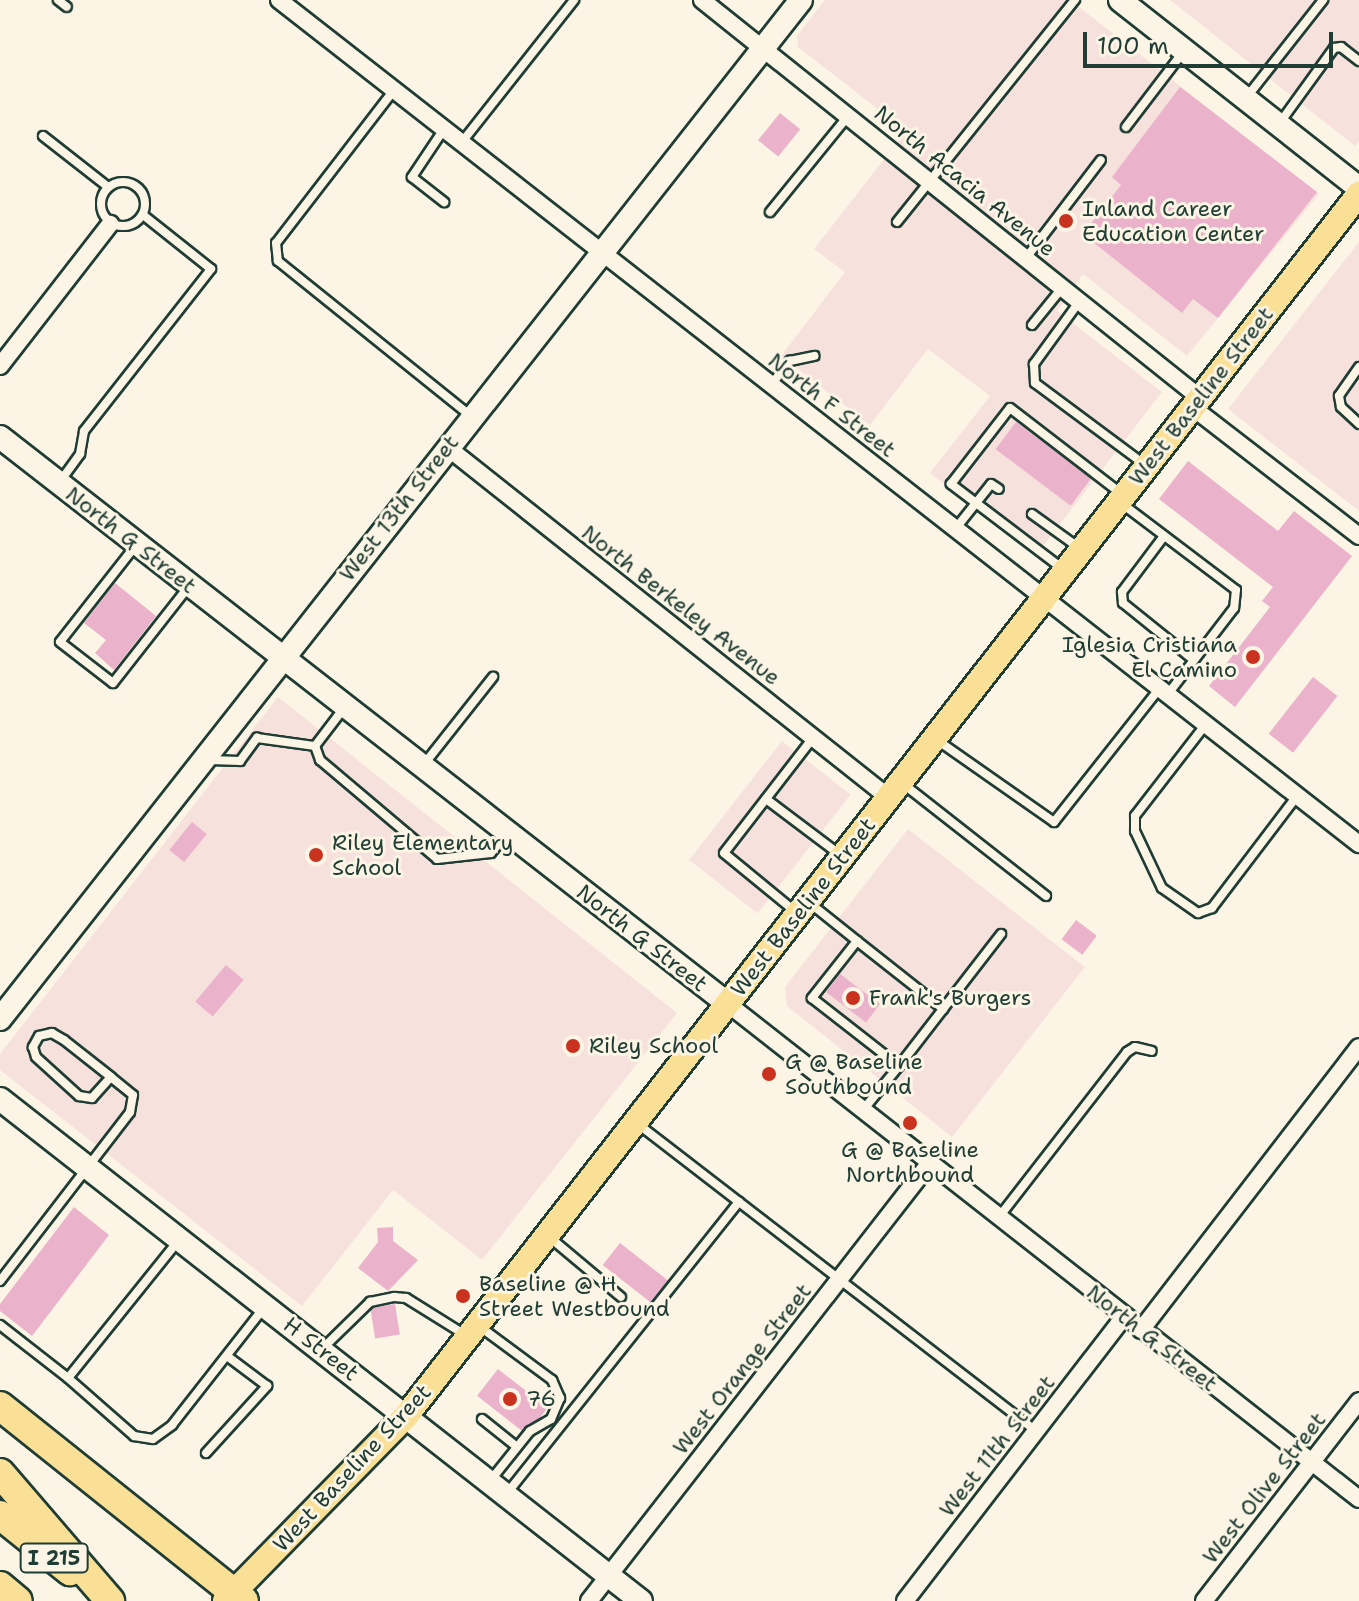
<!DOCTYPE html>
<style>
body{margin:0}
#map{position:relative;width:1359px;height:1601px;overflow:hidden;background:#fcf5e5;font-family:"Shantell Sans",sans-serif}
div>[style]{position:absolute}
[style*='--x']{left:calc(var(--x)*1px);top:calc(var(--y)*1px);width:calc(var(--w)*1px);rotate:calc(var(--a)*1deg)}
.built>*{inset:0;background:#f7e1dd;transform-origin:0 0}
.building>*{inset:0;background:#eab3cb;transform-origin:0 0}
.roads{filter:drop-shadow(2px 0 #1f3d34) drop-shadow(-2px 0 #1f3d34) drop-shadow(0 2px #1f3d34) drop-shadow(0 -2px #1f3d34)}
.lane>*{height:8px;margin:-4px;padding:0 4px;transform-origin:4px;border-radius:4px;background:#fcf5e5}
.lane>.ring{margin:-4px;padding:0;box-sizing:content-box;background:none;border:8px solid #fcf5e5;border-radius:50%}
.street>*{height:16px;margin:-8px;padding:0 8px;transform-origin:8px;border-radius:8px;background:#fcf5e5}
.secondary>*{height:22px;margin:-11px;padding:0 11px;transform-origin:11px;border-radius:11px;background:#fcf5e5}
.primary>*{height:24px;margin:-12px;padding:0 12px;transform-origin:12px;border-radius:12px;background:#fadf96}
.highway>*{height:28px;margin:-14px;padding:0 14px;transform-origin:14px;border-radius:14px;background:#fadf96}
.dots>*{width:22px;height:22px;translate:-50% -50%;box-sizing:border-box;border:4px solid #fcf5e5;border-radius:50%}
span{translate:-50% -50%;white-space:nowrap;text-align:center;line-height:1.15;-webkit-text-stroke:6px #fcf5e5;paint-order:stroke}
.shield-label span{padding:2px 6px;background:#fcf5e5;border:2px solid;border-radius:6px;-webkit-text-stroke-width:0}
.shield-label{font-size:20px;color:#1f3d34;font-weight:700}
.street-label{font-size:22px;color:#1f3d34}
.poi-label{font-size:22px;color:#1f3d34}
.left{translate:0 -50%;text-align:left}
.right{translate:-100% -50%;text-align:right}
.scale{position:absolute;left:1083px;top:32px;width:250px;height:36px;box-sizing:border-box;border:4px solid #1f3d34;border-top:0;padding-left:10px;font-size:24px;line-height:28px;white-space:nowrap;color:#1f3d34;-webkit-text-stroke:6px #fcf5e5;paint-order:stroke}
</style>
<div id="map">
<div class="built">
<div style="clip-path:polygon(825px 0,1070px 0,1319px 194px,1187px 356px,1083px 274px,1057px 311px,1162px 392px,1036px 555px,930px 473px,990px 396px,928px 349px,870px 425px,781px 356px,845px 272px,814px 249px,906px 131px,798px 47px,797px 36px)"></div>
<div style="clip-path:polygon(1170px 0,1359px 0,1359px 141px,1355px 146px)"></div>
<div style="clip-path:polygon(1359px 242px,1359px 511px,1228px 409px)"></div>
<div style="clip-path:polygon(278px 697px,677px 1013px,482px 1260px,393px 1190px,302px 1306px,0 1070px,0 1054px)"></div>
<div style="left:782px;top:741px;width:87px;height:151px;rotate:38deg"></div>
<div style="clip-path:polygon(908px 829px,1085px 967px,952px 1137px,787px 1006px,785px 987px)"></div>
</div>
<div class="building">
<div style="clip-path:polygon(1180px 87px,1317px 192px,1218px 318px,1193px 299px,1182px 313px,1083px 234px,1121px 185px,1112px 177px)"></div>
<div style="left:780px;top:113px;width:26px;height:35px;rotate:39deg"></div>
<div style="left:1016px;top:422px;width:94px;height:34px;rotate:37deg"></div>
<div style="clip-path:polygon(1188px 461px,1278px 531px,1294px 511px,1352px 556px,1235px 707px,1209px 686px,1270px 607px,1262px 601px,1273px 587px,1159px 499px)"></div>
<div style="clip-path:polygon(115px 583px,156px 616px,114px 670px,95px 653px,106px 640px,84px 623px)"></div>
<div style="left:1313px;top:677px;width:31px;height:72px;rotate:38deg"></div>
<div style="left:192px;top:822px;width:19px;height:36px;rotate:39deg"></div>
<div style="left:1076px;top:920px;width:26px;height:24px;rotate:37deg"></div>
<div style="left:226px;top:965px;width:23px;height:48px;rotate:40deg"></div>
<div style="left:840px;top:974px;width:50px;height:23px;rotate:37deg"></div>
<div style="clip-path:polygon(74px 1207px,109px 1235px,32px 1336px,0 1311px,0 1304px)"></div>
<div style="clip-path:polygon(393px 1227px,393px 1241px,418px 1260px,388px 1291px,358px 1268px,378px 1242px,377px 1228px)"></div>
<div style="left:620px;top:1243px;width:61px;height:28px;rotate:38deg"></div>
<div style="left:395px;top:1304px;width:31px;height:25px;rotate:81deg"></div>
<div style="left:498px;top:1369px;width:63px;height:34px;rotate:38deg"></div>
</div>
<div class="roads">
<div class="lane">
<div style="--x:58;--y:0;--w:11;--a:38"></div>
<div style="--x:394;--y:90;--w:193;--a:127.6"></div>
<div style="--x:276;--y:243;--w:18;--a:84"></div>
<div style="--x:278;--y:261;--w:248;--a:38.8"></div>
<div style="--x:1246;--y:98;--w:125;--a:-51.8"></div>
<div style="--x:1279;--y:124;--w:94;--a:-54.1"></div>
<div style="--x:1334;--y:48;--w:7;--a:-8"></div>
<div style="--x:1341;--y:47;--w:23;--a:38"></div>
<div style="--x:1126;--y:127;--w:96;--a:-52.7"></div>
<div style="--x:444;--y:129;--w:58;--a:123.7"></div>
<div style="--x:412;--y:177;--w:41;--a:38"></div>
<div style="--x:43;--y:136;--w:83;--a:38.1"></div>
<div style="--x:462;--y:142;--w:181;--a:-51.7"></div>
<div class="ring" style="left:101px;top:182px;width:36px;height:36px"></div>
<div style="--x:770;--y:212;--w:124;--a:-50.9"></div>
<div style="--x:897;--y:222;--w:285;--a:-51.3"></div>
<div style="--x:1026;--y:258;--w:123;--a:-52.6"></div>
<div style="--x:1079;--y:302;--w:77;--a:126"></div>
<div style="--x:1034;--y:364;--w:19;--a:87"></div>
<div style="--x:1035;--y:383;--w:136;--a:36.6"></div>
<div style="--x:1032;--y:325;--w:48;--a:-51"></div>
<div style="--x:1359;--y:367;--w:35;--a:125"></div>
<div style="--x:1339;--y:396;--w:11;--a:80"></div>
<div style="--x:1341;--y:407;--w:25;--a:43"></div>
<div style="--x:771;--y:385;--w:31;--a:-52"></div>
<div style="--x:790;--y:361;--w:25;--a:-12"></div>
<div style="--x:59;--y:483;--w:36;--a:-54"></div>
<div style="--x:80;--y:454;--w:23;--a:-80"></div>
<div style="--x:84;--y:431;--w:206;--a:-51.9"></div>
<div style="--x:211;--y:269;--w:87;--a:-141.5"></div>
<div style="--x:1121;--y:503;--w:144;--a:37.1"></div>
<div style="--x:1236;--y:590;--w:18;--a:96"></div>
<div style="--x:1234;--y:608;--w:108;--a:127.5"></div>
<div style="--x:1032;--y:514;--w:57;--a:35.7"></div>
<div style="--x:956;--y:528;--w:56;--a:-51.5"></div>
<div style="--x:991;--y:484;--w:9;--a:32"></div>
<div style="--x:1164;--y:536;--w:70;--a:126.9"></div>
<div style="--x:1122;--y:592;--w:11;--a:85"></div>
<div style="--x:1123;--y:603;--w:91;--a:38.8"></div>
<div style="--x:136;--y:545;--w:123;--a:128.1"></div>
<div style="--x:60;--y:642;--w:67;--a:37.7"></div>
<div style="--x:113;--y:683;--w:123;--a:-51.9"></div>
<div style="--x:1063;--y:569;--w:141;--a:-142.8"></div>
<div style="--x:951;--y:484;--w:96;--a:-52.2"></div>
<div style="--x:1010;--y:408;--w:143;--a:37.6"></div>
<div style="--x:344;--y:708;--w:48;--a:127.3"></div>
<div style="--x:315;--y:746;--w:15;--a:70"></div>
<div style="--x:320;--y:760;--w:153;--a:40.2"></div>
<div style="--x:437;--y:859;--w:54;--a:-6.3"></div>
<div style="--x:491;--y:853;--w:23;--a:-50"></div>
<div style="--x:1206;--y:724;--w:116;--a:127.7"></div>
<div style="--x:1135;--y:816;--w:15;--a:90"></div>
<div style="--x:1135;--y:831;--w:63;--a:64.7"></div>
<div style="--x:1162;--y:888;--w:44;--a:34.8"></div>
<div style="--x:1198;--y:913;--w:15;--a:-20"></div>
<div style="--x:1212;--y:908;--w:141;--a:-52.8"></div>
<div style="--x:937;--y:740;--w:143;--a:35"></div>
<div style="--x:1054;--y:822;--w:169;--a:-51.7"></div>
<div style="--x:210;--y:760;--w:30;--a:2"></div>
<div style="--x:240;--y:761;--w:29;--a:-54"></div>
<div style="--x:257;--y:738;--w:59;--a:7.9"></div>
<div style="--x:425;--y:763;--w:110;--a:-51.7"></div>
<div style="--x:902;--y:783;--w:183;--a:38.1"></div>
<div style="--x:766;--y:799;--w:91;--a:37"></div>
<div style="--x:811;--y:904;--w:59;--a:38.8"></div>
<div style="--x:857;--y:941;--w:73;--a:128.3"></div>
<div style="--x:812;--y:998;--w:110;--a:38"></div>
<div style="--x:899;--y:1066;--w:57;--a:129.3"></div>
<div style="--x:797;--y:913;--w:94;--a:-140.6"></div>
<div style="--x:724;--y:853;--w:145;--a:-52.3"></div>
<div style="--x:857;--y:941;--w:110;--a:38.3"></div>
<div style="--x:899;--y:1066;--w:167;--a:-52.3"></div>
<div style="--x:638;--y:1124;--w:503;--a:37.65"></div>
<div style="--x:999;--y:1217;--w:209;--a:-52.2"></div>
<div style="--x:1127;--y:1052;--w:9;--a:-32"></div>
<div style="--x:1135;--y:1047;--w:17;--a:13"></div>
<div style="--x:548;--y:1236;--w:95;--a:39.9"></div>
<div style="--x:0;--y:1281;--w:213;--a:-52.4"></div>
<div style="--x:130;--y:1112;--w:17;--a:-80"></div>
<div style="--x:133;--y:1095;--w:28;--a:-141"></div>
<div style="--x:111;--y:1077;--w:60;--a:-141.8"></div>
<div style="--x:64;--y:1040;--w:14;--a:-150"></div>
<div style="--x:52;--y:1033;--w:13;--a:167"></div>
<div style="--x:39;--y:1036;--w:13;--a:119"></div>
<div style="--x:33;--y:1047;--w:10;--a:73"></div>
<div style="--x:36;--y:1057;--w:58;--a:42.2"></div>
<div style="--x:79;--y:1096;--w:13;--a:9"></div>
<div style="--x:92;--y:1098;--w:28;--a:-48"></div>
<div style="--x:0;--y:1325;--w:86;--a:37.9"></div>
<div style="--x:68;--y:1378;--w:177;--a:-51.2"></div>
<div style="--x:479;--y:1326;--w:91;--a:36.5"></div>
<div style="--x:552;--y:1380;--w:20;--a:66"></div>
<div style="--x:560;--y:1398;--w:23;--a:113"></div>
<div style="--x:551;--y:1419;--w:24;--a:150"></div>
<div style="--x:530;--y:1431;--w:64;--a:128.7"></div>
<div style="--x:323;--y:1348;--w:66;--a:-44.4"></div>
<div style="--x:370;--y:1302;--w:25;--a:-12"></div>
<div style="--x:394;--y:1297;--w:12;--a:5"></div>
<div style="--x:406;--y:1298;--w:72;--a:31.9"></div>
<div style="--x:68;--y:1378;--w:88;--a:41.3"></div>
<div style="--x:134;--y:1436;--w:19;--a:9"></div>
<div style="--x:153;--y:1439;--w:24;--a:-36"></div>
<div style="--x:172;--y:1425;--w:147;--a:-51.9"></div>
<div style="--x:482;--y:1419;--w:43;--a:38.5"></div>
<div style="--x:206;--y:1453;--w:91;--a:-47.7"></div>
<div style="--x:267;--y:1386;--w:50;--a:-143.1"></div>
<div style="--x:508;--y:1492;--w:371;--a:-51.5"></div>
</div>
<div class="street">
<div style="--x:279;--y:0;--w:1371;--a:38.01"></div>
<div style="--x:702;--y:0;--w:636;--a:38.62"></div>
<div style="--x:0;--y:366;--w:180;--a:-52.2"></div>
<div style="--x:1192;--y:407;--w:211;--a:37.7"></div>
<div style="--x:447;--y:447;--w:563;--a:38.44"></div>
<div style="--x:728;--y:1004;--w:802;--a:38.11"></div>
<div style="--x:1141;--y:1330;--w:357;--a:-52.4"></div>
<div style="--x:589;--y:1601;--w:554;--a:-52.12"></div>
<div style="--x:905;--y:1601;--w:359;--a:-52.4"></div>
<div style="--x:1204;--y:1601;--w:253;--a:-52.2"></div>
</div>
<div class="secondary">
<div style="--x:1120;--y:0;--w:304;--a:38.2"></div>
<div style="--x:0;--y:437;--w:923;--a:37.91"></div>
<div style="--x:0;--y:1019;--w:1296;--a:-51.83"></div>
<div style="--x:0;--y:1099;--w:814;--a:38.07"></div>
</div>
<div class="primary">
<div style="--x:225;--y:1601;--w:259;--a:-45.6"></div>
<div style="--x:406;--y:1416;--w:1550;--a:-52.05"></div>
</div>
<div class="highway">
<div style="--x:0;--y:1406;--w:312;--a:38.6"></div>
<div style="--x:0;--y:1473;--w:169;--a:49.3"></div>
<div style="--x:0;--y:1515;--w:90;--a:38.7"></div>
<div style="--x:0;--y:1586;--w:23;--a:40"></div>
</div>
</div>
<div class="dots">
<div style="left:1066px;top:221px;background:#c8321e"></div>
<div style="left:1253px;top:657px;background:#c8321e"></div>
<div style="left:316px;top:855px;background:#c8321e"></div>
<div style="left:853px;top:998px;background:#c8321e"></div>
<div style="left:573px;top:1046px;background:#c8321e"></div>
<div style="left:769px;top:1074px;background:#c8321e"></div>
<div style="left:910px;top:1123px;background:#c8321e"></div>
<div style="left:463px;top:1296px;background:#c8321e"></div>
<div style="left:510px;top:1399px;background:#c8321e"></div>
</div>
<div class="shield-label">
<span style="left:54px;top:1558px">I 215</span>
</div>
<div class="street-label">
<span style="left:965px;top:181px;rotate:39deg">North Acacia Avenue</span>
<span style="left:1201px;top:396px;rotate:-52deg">West Baseline Street</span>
<span style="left:832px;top:405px;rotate:38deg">North F Street</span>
<span style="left:399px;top:508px;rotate:-52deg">West 13th Street</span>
<span style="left:131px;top:540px;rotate:38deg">North G Street</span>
<span style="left:681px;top:605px;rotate:38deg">North Berkeley Avenue</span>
<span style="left:803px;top:907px;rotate:-52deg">West Baseline Street</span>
<span style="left:642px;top:938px;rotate:38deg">North G Street</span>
<span style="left:1152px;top:1338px;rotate:38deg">North G Street</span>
<span style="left:321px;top:1349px;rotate:38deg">H Street</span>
<span style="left:742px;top:1369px;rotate:-52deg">West Orange Street</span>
<span style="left:997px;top:1446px;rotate:-52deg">West 11th Street</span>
<span style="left:352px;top:1468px;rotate:-47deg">West Baseline Street</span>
<span style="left:1264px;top:1488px;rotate:-52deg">West Olive Street</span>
</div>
<div class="poi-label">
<span class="left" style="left:1082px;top:221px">Inland Career<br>Education Center</span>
<span class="right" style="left:1237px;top:657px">Iglesia Cristiana<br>El Camino</span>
<span class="left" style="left:332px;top:855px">Riley Elementary<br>School</span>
<span class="left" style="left:869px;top:998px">Frank's Burgers</span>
<span class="left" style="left:589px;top:1046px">Riley School</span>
<span class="left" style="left:785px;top:1074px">G @ Baseline<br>Southbound</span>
<span style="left:910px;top:1162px">G @ Baseline<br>Northbound</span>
<span class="left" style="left:479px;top:1296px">Baseline @ H<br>Street Westbound</span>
<span class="left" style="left:526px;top:1399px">76</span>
</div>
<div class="scale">100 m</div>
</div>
